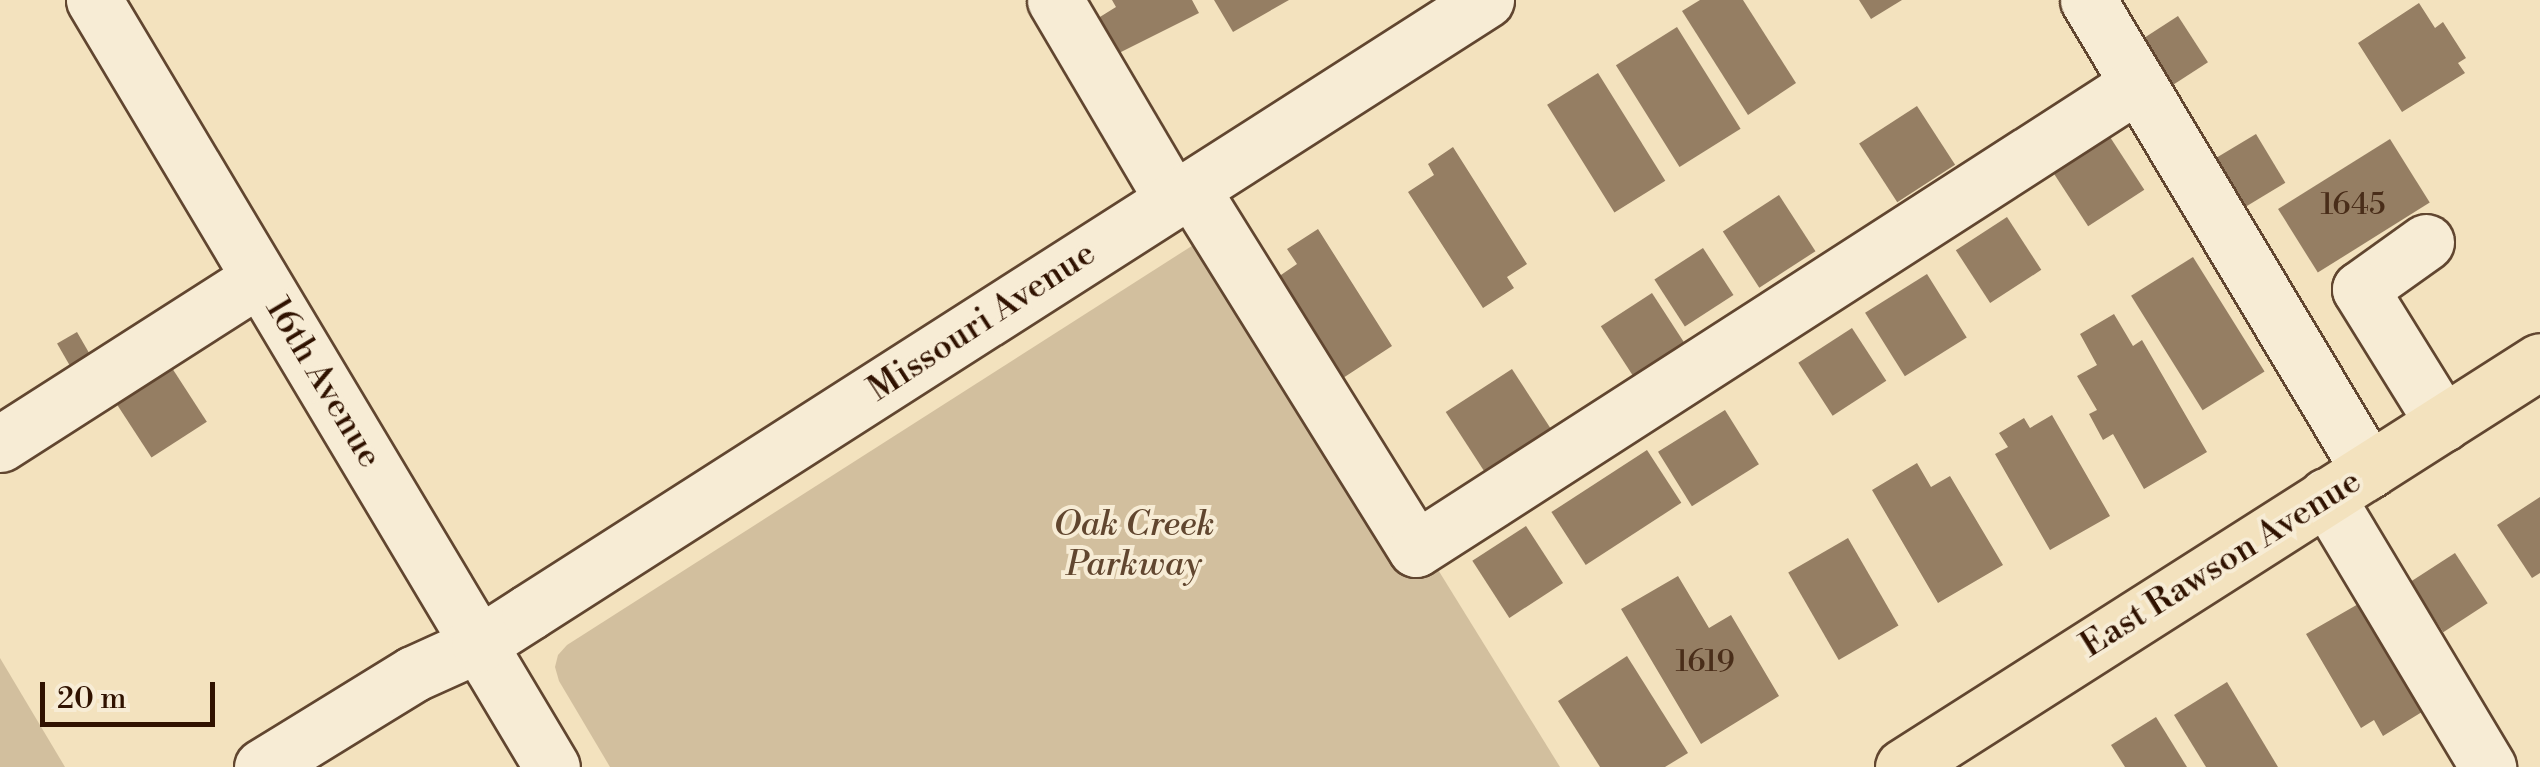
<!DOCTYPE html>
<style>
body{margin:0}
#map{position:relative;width:2540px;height:767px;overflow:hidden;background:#f3e2be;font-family:"Libre Bodoni",serif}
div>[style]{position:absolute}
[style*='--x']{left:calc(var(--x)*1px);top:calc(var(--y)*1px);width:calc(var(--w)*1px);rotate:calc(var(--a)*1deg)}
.green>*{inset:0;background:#d2bf9e}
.building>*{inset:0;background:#957e63;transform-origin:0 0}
.roads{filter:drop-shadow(2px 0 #614630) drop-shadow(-2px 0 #614630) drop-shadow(0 2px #614630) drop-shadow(0 -2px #614630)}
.minor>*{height:55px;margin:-27.5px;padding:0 27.5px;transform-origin:27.5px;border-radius:27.5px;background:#f7ecd5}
.major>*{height:55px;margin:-27.5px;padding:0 27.5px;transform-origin:27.5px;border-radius:27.5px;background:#f3e2be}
span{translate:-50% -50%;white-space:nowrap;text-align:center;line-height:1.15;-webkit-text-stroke:8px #f7ecd5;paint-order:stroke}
.number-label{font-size:30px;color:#492d19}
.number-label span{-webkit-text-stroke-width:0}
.street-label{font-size:35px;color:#301200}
.park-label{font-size:35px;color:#61462f;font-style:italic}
.scale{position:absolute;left:40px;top:682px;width:175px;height:45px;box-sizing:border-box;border:5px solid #301200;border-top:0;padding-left:12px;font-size:30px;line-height:35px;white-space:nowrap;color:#301200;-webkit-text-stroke:8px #f7ecd5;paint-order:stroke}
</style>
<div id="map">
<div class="green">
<div style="clip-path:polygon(1198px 242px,1432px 560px,1560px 767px,610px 767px,559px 681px,555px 667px,558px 655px,567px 645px)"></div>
<div style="clip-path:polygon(0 658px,65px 767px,0 767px)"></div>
</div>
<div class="building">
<div style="clip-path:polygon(1112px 0,1192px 0,1199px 13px,1115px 55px,1095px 20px,1116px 7px)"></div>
<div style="clip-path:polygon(1214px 0,1289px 0,1233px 32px)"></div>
<div style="clip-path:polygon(1700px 0,1743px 0,1796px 83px,1748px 115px,1682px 11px)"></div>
<div style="clip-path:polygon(1859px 0,1902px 0,1871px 19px)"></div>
<div style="clip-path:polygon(2419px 3px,2435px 28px,2443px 22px,2466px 58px,2458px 63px,2465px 73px,2402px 112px,2358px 43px)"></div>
<div style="left:2178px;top:16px;width:55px;height:58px;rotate:57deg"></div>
<div style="left:1677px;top:27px;width:120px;height:72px;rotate:58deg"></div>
<div style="left:1598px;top:73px;width:127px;height:60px;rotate:58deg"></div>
<div style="left:1917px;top:106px;width:70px;height:69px;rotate:57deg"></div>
<div style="left:2256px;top:134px;width:57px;height:69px;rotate:59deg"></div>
<div style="left:2110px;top:137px;width:63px;height:67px;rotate:57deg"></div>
<div style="left:2390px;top:139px;width:75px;height:132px;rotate:58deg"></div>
<div style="clip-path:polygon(1453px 147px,1527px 264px,1507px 277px,1514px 288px,1483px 308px,1408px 192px,1434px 175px,1428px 164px)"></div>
<div style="left:1779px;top:195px;width:67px;height:67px;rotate:57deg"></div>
<div style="left:2007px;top:217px;width:63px;height:61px;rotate:57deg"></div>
<div style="clip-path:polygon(1318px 229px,1392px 346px,1343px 378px,1278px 277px,1297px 264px,1287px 249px)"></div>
<div style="left:1703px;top:248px;width:56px;height:58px;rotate:57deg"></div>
<div style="left:2193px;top:257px;width:135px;height:73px;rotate:58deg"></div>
<div style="left:1927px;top:274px;width:75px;height:73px;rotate:58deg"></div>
<div style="left:1652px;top:293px;width:59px;height:61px;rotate:57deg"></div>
<div style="clip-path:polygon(2114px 314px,2133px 346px,2142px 340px,2207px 452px,2144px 489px,2113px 434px,2103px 440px,2089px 414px,2097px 410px,2077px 376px,2097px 365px,2080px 334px)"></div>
<div style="left:1852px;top:328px;width:63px;height:64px;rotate:57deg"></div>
<div style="left:77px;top:332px;width:34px;height:23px;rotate:60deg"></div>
<div style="left:172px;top:368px;width:64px;height:66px;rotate:57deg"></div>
<div style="left:1512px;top:369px;width:82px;height:79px;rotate:57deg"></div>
<div style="left:1725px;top:410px;width:64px;height:79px;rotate:58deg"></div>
<div style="clip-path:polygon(2052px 415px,2110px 516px,2050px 550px,1995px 454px,2008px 447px,1999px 433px,2024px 418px,2030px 428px)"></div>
<div style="left:1647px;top:450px;width:63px;height:114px;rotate:57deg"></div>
<div style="clip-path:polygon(1917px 463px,1931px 487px,1950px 476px,2003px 565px,1938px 603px,1872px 490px)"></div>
<div style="clip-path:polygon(2540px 497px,2540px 573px,2532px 578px,2497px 525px)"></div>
<div style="left:1526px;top:526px;width:68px;height:64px;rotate:57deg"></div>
<div style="left:1848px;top:538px;width:101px;height:69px;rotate:60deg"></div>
<div style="left:2455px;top:553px;width:60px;height:53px;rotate:57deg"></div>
<div style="clip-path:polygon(1678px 576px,1709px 628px,1731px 615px,1779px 696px,1701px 744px,1621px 609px)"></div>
<div style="clip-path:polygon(2367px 599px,2430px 707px,2383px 736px,2374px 720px,2361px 728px,2306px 634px)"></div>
<div style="clip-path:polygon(1627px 656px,1688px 753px,1665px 767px,1600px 767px,1558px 701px)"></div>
<div style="clip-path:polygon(2227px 682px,2278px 767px,2206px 767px,2174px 715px)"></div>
<div style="clip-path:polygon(2156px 717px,2187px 767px,2125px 767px,2111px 745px)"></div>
</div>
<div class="roads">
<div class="minor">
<div style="--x:94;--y:0;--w:893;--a:59.16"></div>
<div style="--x:1055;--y:0;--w:232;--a:59.5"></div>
<div style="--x:2088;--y:0;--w:548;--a:59.13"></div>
<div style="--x:1191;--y:188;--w:425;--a:58.1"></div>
<div style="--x:1416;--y:549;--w:859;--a:-32.78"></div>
<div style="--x:2426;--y:242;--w:81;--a:144.5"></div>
<div style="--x:2360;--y:289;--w:158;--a:58.2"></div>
<div style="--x:0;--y:444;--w:308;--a:-32.6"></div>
<div style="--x:2326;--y:496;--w:316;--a:59.1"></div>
<div style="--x:262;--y:767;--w:177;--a:-31.6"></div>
<div style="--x:413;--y:674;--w:72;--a:-24.4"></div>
<div style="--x:479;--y:644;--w:59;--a:-32.6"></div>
<div style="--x:529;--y:612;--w:1136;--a:-32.6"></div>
</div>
<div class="major">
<div style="--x:1903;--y:767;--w:755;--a:-32.51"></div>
</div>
</div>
<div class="number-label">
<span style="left:2353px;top:205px">1645</span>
<span style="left:1705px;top:662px">1619</span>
</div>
<div class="street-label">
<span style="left:982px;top:322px;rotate:-33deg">Missouri Avenue</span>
<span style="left:323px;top:383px;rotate:59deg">16th Avenue</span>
<span style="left:2221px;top:564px;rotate:-32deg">East Rawson Avenue</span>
</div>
<div class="park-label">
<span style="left:1134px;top:545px">Oak Creek<br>Parkway</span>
</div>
<div class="scale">20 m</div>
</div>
